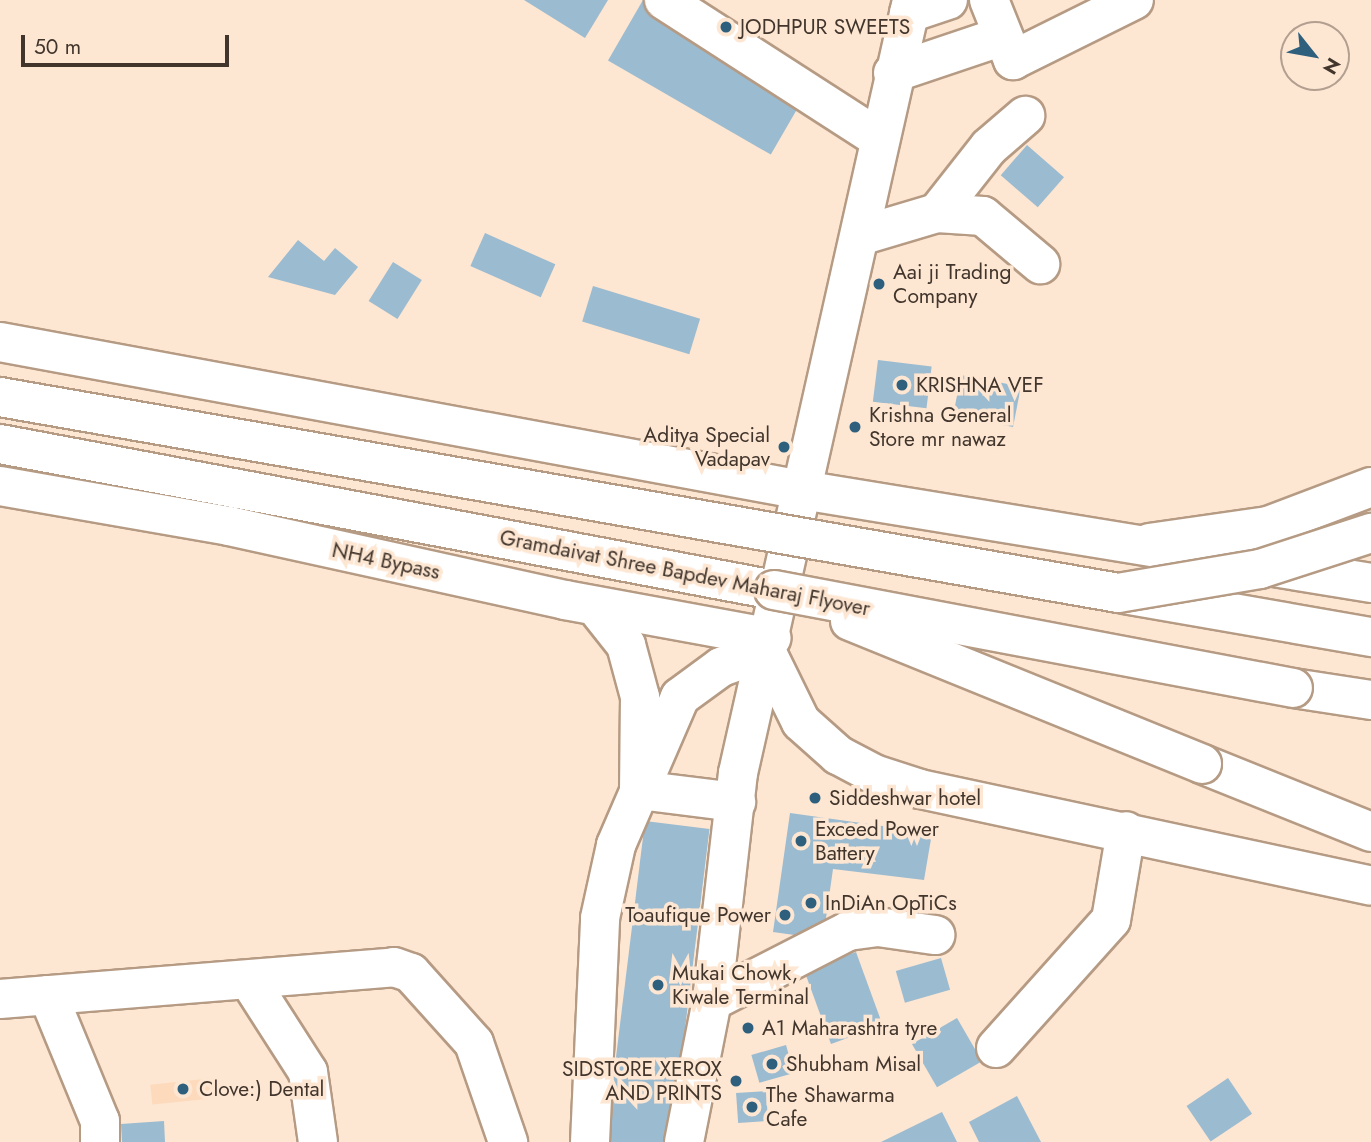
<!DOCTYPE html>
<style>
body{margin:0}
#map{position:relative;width:1371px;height:1142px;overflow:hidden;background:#fde6d2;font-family:Jost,sans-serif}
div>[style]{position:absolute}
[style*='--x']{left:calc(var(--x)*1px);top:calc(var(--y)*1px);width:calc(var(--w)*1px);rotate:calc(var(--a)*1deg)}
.built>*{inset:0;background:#fddabc;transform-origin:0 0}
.building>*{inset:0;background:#9bbbd0;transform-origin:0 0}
.roads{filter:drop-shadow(2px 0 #b69b84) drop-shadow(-2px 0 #b69b84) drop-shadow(0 2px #b69b84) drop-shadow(0 -2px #b69b84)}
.minor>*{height:38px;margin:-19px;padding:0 19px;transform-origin:19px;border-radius:19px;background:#fff}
.major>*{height:38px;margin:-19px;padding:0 19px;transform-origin:19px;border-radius:19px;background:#fff}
.highway>*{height:38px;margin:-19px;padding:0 19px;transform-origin:19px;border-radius:19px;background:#fff}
.bridges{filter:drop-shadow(2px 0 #b69b84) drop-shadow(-2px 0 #b69b84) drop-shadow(0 2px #b69b84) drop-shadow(0 -2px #b69b84)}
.highway-bridge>*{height:38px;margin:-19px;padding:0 19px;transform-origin:19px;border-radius:19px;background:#fff}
.dots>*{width:19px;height:19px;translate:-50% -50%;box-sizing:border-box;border:4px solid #fde6d2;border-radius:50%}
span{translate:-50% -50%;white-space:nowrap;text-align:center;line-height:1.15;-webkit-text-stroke:7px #fde6d2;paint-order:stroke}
.poi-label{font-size:21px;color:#41352c}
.left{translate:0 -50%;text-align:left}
.right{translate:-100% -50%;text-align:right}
.street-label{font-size:21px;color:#41352c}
.north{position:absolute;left:1280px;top:21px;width:70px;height:70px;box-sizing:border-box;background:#fde6d2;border:2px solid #b29f90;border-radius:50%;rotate:121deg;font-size:19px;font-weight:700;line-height:28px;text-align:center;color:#41352c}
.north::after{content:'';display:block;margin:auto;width:24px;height:32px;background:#2e607e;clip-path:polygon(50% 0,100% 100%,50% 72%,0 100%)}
.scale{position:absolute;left:21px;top:35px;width:208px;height:32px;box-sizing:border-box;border:4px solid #41352c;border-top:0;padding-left:9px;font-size:21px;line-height:24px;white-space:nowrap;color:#41352c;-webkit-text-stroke:5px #fde6d2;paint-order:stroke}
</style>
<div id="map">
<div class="built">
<div style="left:214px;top:1078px;width:20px;height:64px;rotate:84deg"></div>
</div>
<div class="building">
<div style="clip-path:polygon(524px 0,608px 0,585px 38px)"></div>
<div style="left:643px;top:0;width:188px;height:70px;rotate:30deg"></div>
<div style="left:1027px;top:145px;width:49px;height:40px;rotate:41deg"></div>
<div style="left:485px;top:233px;width:77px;height:36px;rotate:24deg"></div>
<div style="clip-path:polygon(298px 240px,324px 261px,335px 248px,358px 267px,335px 295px,268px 277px)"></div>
<div style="left:393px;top:262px;width:34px;height:46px;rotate:32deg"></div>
<div style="left:593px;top:286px;width:112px;height:37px;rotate:17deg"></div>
<div style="left:878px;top:360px;width:54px;height:42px;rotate:7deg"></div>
<div style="left:961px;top:375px;width:61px;height:41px;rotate:11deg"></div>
<div style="clip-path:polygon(790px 813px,932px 833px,924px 880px,833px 869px,823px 939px,773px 932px)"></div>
<div style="left:645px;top:821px;width:65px;height:323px;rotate:7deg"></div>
<div style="left:856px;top:952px;width:78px;height:55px;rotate:70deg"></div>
<div style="left:941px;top:958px;width:33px;height:47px;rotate:74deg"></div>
<div style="left:957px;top:1018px;width:50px;height:52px;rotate:60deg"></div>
<div style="left:786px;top:1045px;width:29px;height:36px;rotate:74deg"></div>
<div style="left:1228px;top:1078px;width:43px;height:50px;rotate:56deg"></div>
<div style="left:766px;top:1091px;width:30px;height:30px;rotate:86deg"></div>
<div style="clip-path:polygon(1017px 1096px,1041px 1142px,979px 1142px,969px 1122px)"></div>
<div style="clip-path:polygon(942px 1112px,957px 1142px,881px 1142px)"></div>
<div style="clip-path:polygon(164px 1121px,165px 1142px,122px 1142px,121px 1124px)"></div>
</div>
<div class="roads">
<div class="minor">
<div style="--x:664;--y:0;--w:257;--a:32.8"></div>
<div style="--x:989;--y:0;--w:65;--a:68.2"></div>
<div style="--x:1013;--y:60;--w:135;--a:-26.4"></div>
<div style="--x:909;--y:13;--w:41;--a:-18.4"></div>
<div style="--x:893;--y:73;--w:116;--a:-18.6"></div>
<div style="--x:937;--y:213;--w:84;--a:-51.8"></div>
<div style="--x:989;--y:147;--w:48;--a:-40.7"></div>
<div style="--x:863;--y:235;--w:77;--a:-16.6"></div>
<div style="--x:937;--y:213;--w:46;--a:3.7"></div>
<div style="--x:983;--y:216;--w:75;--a:40.1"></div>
<div style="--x:1149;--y:543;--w:120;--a:-8.1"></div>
<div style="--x:1268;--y:526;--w:110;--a:-20.7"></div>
<div style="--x:249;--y:980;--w:109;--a:57.3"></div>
<div style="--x:308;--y:1072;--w:71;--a:81.9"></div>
<div style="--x:48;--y:995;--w:136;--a:67.6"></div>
<div style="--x:100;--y:1121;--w:21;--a:90"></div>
<div style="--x:0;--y:999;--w:395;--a:-4.6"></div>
<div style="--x:394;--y:967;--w:18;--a:19"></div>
<div style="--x:411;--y:973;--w:94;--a:48"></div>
<div style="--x:474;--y:1043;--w:105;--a:71"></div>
<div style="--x:712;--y:1001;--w:153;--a:-27.2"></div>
<div style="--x:848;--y:931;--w:30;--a:-8"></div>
<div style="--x:878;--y:927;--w:58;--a:8"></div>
<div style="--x:996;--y:1048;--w:172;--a:-48.1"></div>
<div style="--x:1111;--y:920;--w:90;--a:-80.4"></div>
</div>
<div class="major">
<div style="--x:0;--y:342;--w:816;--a:10.46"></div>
<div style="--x:802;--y:490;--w:577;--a:9.28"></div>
<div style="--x:0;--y:486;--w:232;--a:9.9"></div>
<div style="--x:229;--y:526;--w:344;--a:12.4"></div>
<div style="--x:565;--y:600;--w:210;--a:10.4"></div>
<div style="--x:595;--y:606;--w:50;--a:51.5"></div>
<div style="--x:626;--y:645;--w:54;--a:74.9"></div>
<div style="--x:640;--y:697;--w:93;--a:90.6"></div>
<div style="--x:639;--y:790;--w:98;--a:7.1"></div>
<div style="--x:590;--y:1142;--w:224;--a:-87.4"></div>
<div style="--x:600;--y:918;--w:75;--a:-77.6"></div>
<div style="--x:616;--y:845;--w:161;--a:-66.6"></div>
<div style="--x:680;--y:697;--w:51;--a:-36.2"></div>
<div style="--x:721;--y:667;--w:48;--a:-19.6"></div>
<div style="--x:684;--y:1142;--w:144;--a:-78.8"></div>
<div style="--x:712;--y:1001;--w:229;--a:-83.5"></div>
<div style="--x:738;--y:773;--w:792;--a:-77.31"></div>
</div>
<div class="highway">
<div style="--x:0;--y:444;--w:788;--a:10.68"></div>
<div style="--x:1124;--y:594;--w:251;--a:9.9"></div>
<div style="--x:766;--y:651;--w:79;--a:63.8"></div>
<div style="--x:801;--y:722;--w:50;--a:41.7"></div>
<div style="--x:838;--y:755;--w:41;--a:27.8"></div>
<div style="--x:874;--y:774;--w:48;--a:18.1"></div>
<div style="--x:920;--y:789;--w:461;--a:12.1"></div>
<div style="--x:1293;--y:688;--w:79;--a:8.7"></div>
<div style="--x:1202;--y:764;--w:182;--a:21.9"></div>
</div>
</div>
<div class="bridges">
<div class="highway-bridge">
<div style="--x:0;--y:397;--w:1135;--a:9.94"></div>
<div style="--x:1118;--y:593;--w:144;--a:-9.6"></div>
<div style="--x:1260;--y:569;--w:117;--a:-18"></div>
<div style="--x:774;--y:590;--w:528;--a:10.69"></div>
<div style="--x:850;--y:621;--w:380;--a:22.1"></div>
</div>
</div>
<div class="dots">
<div style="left:726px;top:27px;background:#2e607e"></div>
<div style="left:879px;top:284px;background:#2e607e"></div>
<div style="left:902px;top:385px;background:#2e607e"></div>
<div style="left:855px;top:427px;background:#2e607e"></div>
<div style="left:784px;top:447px;background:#2e607e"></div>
<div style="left:815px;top:798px;background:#2e607e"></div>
<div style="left:801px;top:841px;background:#2e607e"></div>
<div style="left:811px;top:903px;background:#2e607e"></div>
<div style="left:785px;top:915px;background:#2e607e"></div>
<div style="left:658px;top:985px;background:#2e607e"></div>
<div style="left:748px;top:1028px;background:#2e607e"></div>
<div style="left:772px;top:1064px;background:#2e607e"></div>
<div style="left:736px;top:1081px;background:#2e607e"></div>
<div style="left:183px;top:1089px;background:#2e607e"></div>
<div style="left:752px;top:1107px;background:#2e607e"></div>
</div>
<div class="poi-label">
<span class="left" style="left:740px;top:27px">JODHPUR SWEETS</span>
<span class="left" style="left:893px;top:284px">Aai ji Trading<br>Company</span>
<span class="left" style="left:916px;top:385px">KRISHNA VEF</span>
<span class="left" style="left:869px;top:427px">Krishna General<br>Store mr nawaz</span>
<span class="right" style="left:770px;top:447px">Aditya Special<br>Vadapav</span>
<span class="left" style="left:829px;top:798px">Siddeshwar hotel</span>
<span class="left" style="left:815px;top:841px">Exceed Power<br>Battery</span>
<span class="left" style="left:825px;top:903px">InDiAn OpTiCs</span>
<span class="right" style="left:771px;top:915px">Toaufique Power</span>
<span class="left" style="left:672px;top:985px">Mukai Chowk,<br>Kiwale Terminal</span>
<span class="left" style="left:762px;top:1028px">A1 Maharashtra tyre</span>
<span class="left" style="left:786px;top:1064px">Shubham Misal</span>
<span class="right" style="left:722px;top:1081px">SIDSTORE XEROX<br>AND PRINTS</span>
<span class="left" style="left:199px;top:1089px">Clove:) Dental</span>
<span class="left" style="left:766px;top:1107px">The Shawarma<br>Cafe</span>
</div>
<div class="street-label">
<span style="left:386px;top:561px;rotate:12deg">NH4 Bypass</span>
<span style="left:685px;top:573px;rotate:11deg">Gramdaivat Shree Bapdev Maharaj Flyover</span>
</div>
<div class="north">N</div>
<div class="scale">50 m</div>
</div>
